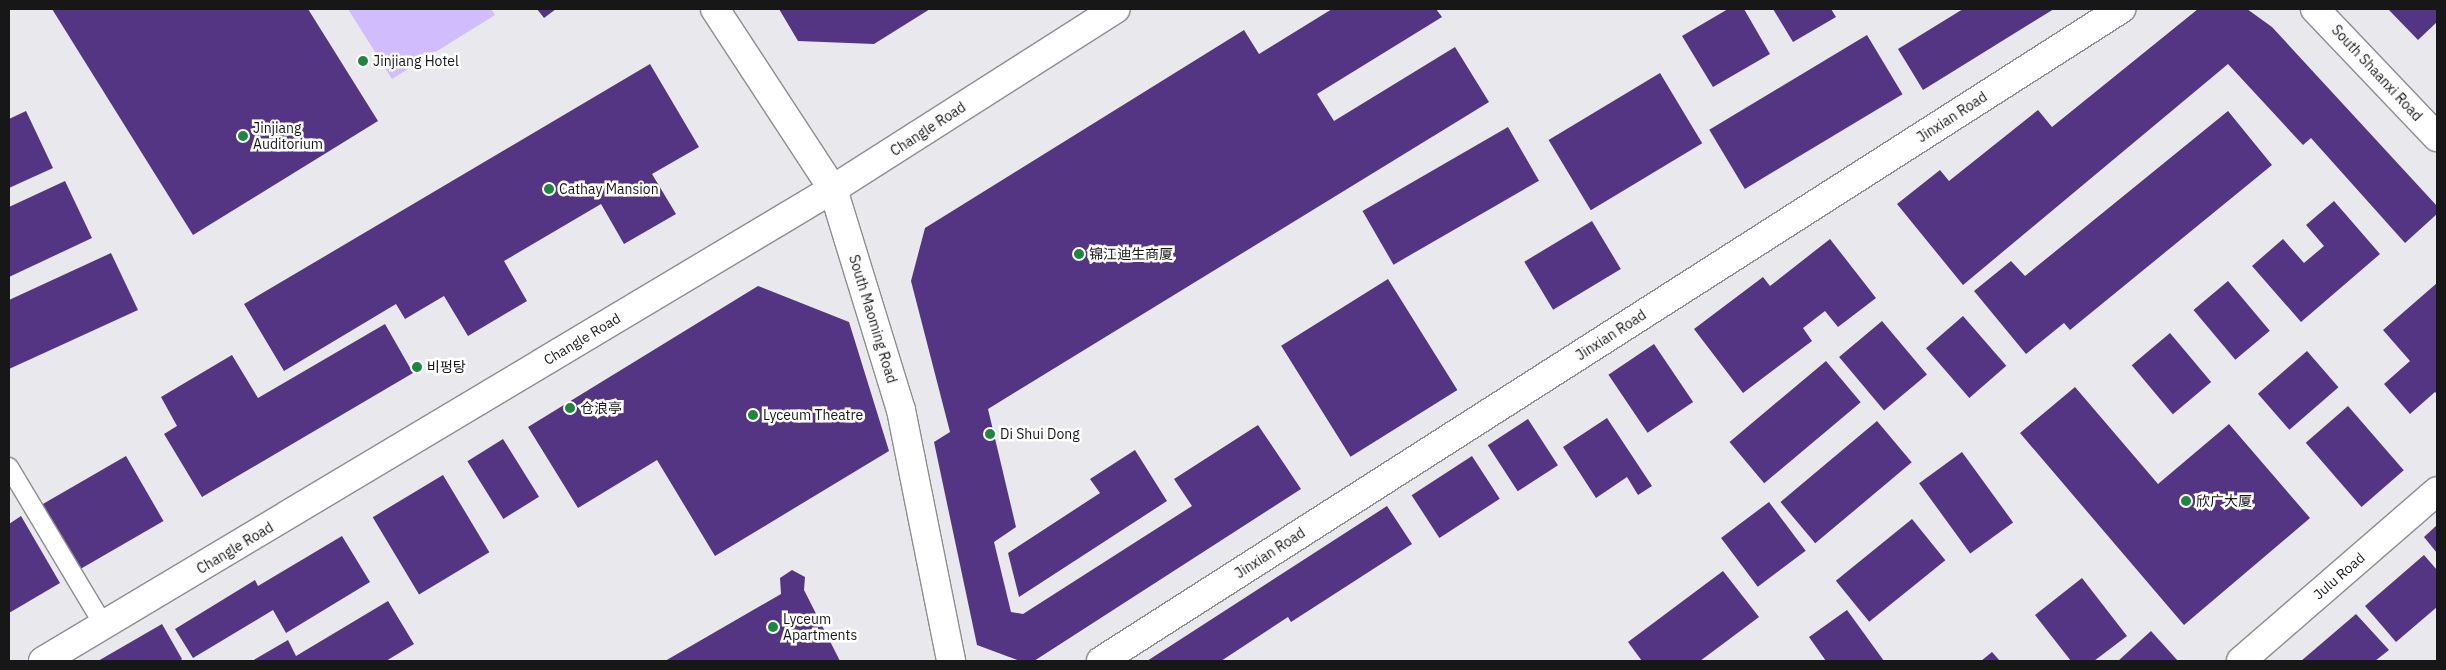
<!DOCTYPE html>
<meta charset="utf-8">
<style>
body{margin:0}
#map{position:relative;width:2446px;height:670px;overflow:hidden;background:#e9e8ec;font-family:"IBM Plex Sans","Noto Sans SC","Noto Sans KR",sans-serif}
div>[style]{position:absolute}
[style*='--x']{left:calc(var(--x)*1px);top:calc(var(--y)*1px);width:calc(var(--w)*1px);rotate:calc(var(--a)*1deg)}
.green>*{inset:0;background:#d1bcfe}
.building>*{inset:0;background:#543583;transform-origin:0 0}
.roads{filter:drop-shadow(1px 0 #8e8d90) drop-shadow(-1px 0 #8e8d90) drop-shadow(0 1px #8e8d90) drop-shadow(0 -1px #8e8d90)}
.lane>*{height:18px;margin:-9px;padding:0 9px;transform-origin:9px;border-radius:9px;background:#fff}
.street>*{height:28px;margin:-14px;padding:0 14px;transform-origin:14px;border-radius:14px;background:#fff}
.secondary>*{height:28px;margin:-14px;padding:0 14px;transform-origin:14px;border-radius:14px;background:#fff}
.dots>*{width:14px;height:14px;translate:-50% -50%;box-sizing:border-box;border:2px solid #fff;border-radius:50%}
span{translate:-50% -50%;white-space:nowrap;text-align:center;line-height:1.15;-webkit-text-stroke:5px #fff;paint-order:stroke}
.poi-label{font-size:14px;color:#171718}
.left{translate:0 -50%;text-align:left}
.street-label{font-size:14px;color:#171718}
.frame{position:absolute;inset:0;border:10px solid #171718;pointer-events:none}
</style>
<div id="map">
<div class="green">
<div style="clip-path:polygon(348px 9px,491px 9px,495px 15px,392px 79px)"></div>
</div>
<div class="building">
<div style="clip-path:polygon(52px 9px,308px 9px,378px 121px,193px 235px)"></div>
<div style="clip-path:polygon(537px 9px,556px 9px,544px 18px)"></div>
<div style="clip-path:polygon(779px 9px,930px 9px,874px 44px,798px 41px)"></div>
<div style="clip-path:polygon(1332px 9px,1436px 9px,1442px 17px,1317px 94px,1334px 121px,1455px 47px,1489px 102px,988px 409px,1016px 527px,994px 542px,1011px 612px,1023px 614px,1192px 506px,1174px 479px,1258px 425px,1301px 489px,1034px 661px,1020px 661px,977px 645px,934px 442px,950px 432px,911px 281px,925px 228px,1244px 30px,1259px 54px)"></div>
<div style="clip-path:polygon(1728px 9px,1744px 9px,1770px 54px,1713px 87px,1682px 36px)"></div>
<div style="clip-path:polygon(1773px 9px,1831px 9px,1836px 17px,1793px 42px)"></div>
<div style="clip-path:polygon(1963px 9px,2054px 9px,1923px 90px,1898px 49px)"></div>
<div style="clip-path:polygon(2198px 9px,2247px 9px,2272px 27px,2437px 206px,2437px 214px,2405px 243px,2311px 138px,2303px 145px,2228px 64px,1963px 285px,1897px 204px,1940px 170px,1949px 181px,2038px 110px,2052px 127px)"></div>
<div style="clip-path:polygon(2388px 9px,2437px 9px,2437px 22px,2418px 40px)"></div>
<div style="left:1867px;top:35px;width:69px;height:184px;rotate:59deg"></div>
<div style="clip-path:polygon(650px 64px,699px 147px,652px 174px,676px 214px,624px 244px,601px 204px,504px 261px,527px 301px,468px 336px,444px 296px,405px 319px,396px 304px,284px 371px,244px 304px)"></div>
<div style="left:1660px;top:73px;width:82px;height:130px;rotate:59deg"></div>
<div style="clip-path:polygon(26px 111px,53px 168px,9px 188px,9px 119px)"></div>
<div style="clip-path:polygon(2228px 111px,2272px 165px,2070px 330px,2064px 323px,2026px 354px,1974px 291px,2011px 261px,2025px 276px)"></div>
<div style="left:1508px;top:127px;width:62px;height:168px;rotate:60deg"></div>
<div style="clip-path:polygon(65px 181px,92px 238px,9px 277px,9px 207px)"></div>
<div style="clip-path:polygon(2334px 201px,2380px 254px,2301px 322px,2252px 266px,2283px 239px,2304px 263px,2324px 246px,2306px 225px)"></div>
<div style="left:1592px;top:221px;width:56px;height:79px;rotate:59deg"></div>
<div style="clip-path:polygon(1830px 239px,1876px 298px,1838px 327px,1825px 311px,1803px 328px,1812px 341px,1743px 393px,1694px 329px,1763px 277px,1770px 286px)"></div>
<div style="clip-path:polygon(111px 253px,138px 310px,9px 369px,9px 300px)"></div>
<div style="left:1388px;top:279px;width:131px;height:126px;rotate:58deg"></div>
<div style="left:2228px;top:281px;width:65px;height:45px;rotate:50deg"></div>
<div style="clip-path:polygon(2437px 283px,2437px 394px,2435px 392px,2410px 414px,2384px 384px,2410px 361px,2383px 330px)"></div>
<div style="clip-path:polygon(758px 286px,849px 322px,889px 451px,715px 556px,657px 460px,578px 508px,528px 427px)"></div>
<div style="left:1963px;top:316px;width:66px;height:49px;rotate:49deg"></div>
<div style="left:1882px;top:321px;width:70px;height:56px;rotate:50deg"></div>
<div style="clip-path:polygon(385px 324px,413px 373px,202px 497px,164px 434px,177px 426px,161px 397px,232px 355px,258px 398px)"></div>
<div style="left:2170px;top:333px;width:64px;height:50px;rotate:50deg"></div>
<div style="left:1654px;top:344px;width:70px;height:55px;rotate:56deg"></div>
<div style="left:2307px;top:351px;width:48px;height:65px;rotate:49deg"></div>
<div style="left:1826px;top:361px;width:54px;height:126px;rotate:50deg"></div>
<div style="clip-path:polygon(2075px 387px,2158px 484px,2229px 424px,2310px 518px,2184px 625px,2020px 433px)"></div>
<div style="left:2348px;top:406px;width:85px;height:56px;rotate:49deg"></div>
<div style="clip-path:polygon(1607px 418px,1652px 486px,1638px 495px,1627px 477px,1596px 498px,1563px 447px)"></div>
<div style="left:1528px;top:419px;width:55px;height:48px;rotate:57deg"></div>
<div style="left:1877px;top:421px;width:54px;height:126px;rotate:50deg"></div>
<div style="left:503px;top:439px;width:68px;height:42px;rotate:58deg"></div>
<div style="clip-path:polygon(1135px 450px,1167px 501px,1019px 597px,1008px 553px,1100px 493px,1090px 479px)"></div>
<div style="left:1962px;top:452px;width:87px;height:53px;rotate:54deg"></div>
<div style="left:126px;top:456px;width:75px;height:98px;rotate:60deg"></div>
<div style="left:1472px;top:456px;width:51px;height:72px;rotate:57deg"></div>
<div style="left:443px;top:475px;width:90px;height:82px;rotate:59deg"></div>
<div style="left:1769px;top:502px;width:61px;height:60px;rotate:53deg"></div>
<div style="clip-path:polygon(1387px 506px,1412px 544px,1291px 622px,1288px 617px,1221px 661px,1147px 661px)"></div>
<div style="clip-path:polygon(21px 516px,60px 583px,9px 613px,9px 524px)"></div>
<div style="left:1912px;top:519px;width:53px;height:98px;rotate:51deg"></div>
<div style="clip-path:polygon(2437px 525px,2437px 553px,2424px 537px)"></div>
<div style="clip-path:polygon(342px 536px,370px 582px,286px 633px,273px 610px,193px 658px,175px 629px,255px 580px,258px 586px)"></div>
<div style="clip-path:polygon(2424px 555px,2437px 570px,2437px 607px,2396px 642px,2365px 606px)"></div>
<div style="clip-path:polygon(792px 570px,805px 577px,804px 590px,840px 661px,665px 661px,781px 594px,780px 578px)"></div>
<div style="clip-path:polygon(1723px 571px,1759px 617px,1700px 661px,1642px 661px,1628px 642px)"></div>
<div style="clip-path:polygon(2082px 578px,2127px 636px,2094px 661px,2071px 661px,2035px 615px)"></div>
<div style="clip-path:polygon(388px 601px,414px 644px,386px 661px,252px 661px,288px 640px,296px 656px)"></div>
<div style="clip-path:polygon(1847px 610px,1884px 661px,1826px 661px,1809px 637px)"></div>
<div style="clip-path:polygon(2356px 614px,2389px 650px,2375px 661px,2301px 661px)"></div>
<div style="clip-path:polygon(162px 624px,182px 659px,179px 661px,98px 661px)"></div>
<div style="clip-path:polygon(2151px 631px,2178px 661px,2118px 661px)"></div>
<div style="clip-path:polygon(1992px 652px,2000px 661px,1981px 661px)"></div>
</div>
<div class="roads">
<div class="lane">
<div style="--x:9;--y:467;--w:185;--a:59.1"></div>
</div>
<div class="street">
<div style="--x:715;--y:9;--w:215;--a:56.8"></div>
<div style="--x:833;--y:189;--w:231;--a:72.9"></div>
<div style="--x:901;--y:410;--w:256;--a:78.7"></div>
<div style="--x:1101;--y:661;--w:1211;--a:-32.59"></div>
<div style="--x:2241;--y:661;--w:259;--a:-40.9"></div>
</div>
<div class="secondary">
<div style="--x:2315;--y:9;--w:177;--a:46.4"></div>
<div style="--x:43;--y:661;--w:920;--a:-30.86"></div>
<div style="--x:833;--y:189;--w:335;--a:-32.5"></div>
</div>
</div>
<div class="dots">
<div style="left:363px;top:61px;background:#1d873d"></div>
<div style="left:243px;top:136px;background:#1d873d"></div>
<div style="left:549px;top:189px;background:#1d873d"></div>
<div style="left:1079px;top:254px;background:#1d873d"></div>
<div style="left:417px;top:367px;background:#1d873d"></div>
<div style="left:570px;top:408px;background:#1d873d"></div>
<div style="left:753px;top:415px;background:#1d873d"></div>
<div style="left:990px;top:434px;background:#1d873d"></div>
<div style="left:2186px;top:501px;background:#1d873d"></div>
<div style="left:773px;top:627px;background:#1d873d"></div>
</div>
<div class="poi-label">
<span class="left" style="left:373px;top:61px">Jinjiang Hotel</span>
<span class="left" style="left:253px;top:136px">Jinjiang<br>Auditorium</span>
<span class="left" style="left:559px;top:189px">Cathay Mansion</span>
<span class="left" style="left:1089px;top:254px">锦江迪生商厦</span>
<span class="left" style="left:427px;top:367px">비펑탕</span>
<span class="left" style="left:580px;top:408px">仓浪亭</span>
<span class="left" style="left:763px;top:415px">Lyceum Theatre</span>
<span class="left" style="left:1000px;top:434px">Di Shui Dong</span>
<span class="left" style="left:2196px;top:501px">欣广大厦</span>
<span class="left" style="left:783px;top:627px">Lyceum<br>Apartments</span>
</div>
<div class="street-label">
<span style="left:2377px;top:73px;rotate:47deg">South Shaanxi Road</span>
<span style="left:1952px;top:117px;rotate:-33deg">Jinxian Road</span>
<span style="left:928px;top:129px;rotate:-33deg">Changle Road</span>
<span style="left:873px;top:319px;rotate:73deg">South Maoming Road</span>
<span style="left:1611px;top:335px;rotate:-33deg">Jinxian Road</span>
<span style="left:582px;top:339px;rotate:-31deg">Changle Road</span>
<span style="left:235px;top:548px;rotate:-31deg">Changle Road</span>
<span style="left:1270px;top:553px;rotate:-33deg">Jinxian Road</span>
<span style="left:2339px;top:576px;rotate:-41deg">Julu Road</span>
</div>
<div class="frame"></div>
</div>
